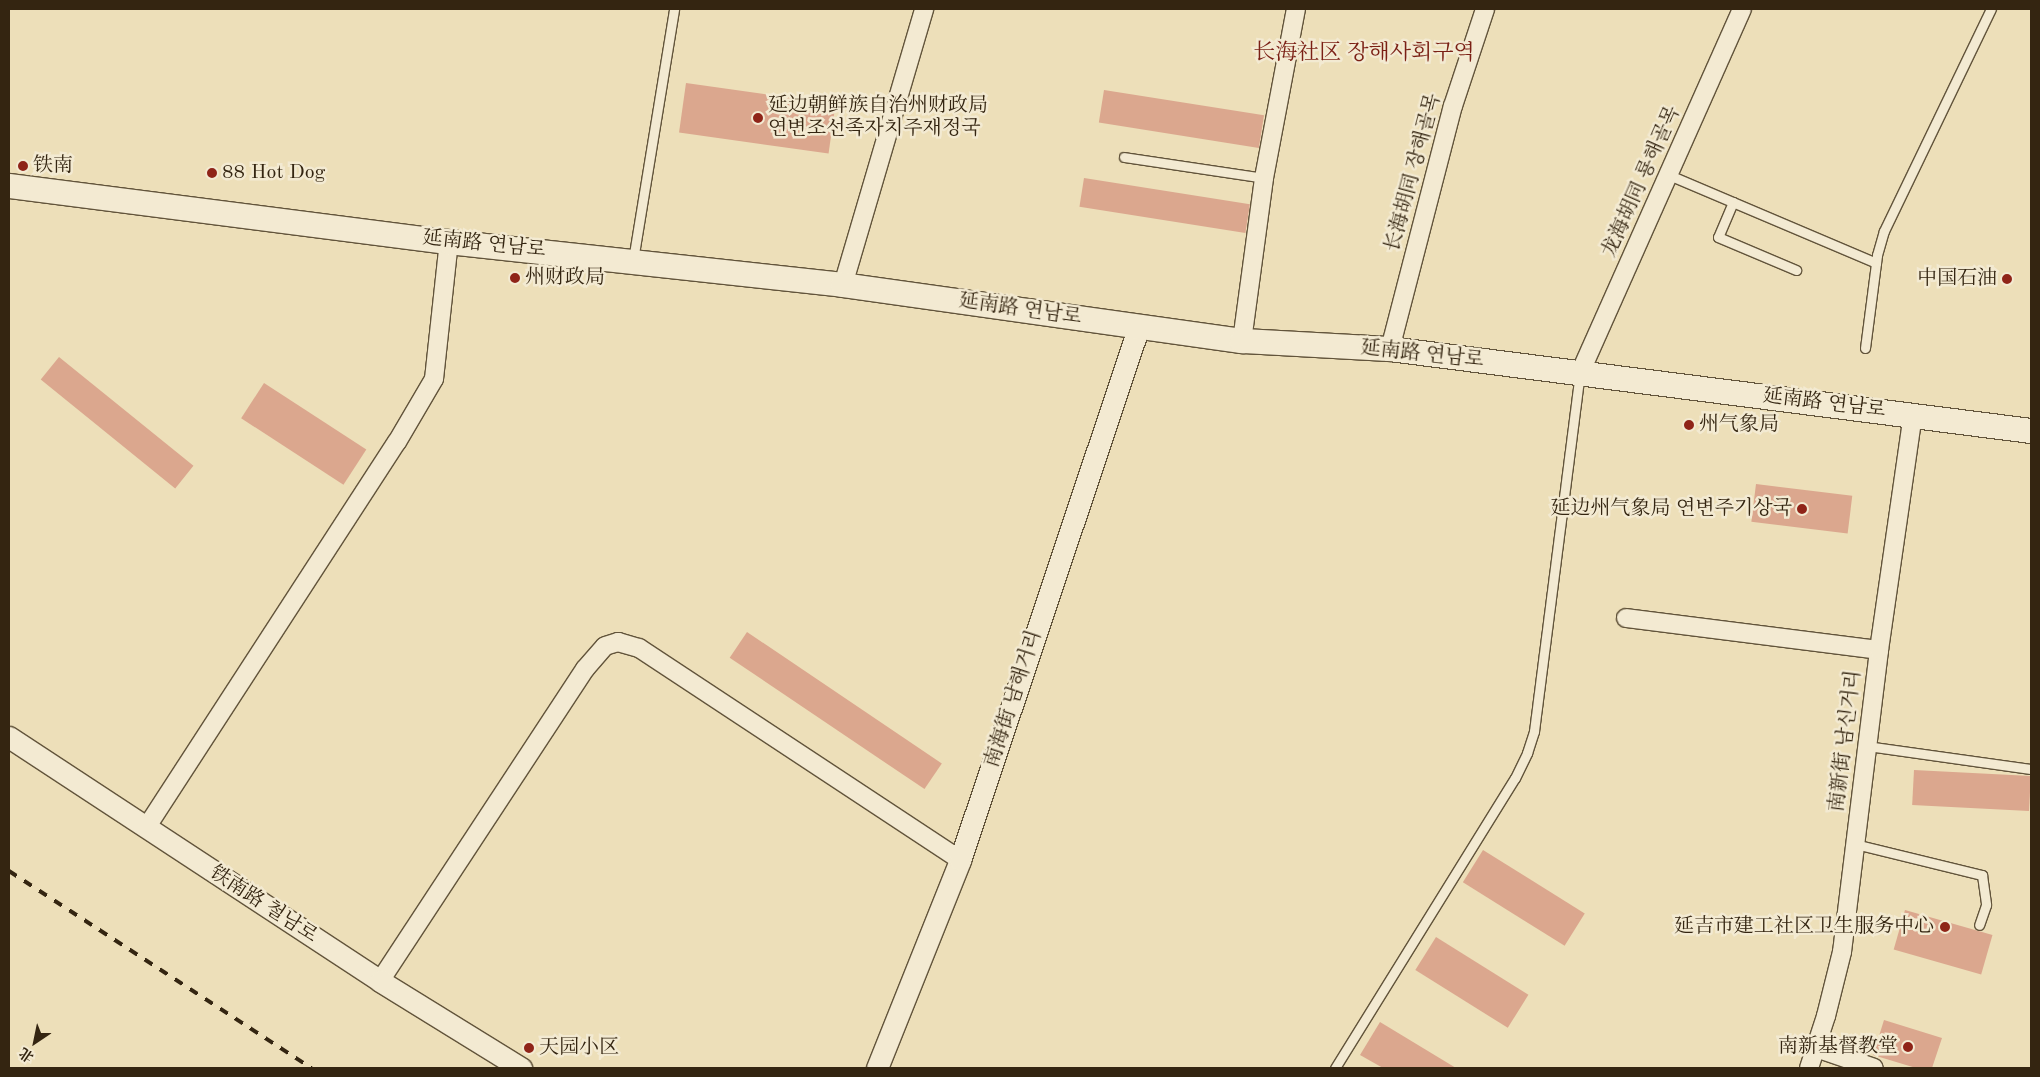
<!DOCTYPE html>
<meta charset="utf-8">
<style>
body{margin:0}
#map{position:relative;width:2040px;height:1077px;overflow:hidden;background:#eddfb9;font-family:"Old Standard TT","Noto Serif SC","Noto Serif KR",serif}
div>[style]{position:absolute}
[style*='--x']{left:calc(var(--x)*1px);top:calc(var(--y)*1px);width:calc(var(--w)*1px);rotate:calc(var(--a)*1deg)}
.building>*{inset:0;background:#dba78e;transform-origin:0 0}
.roads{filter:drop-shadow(1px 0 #62543b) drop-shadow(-1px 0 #62543b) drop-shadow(0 1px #62543b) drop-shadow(0 -1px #62543b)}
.service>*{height:9px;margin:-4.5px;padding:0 4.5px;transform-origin:4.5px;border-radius:4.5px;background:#f3ead2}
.minor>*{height:18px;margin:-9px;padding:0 9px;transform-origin:9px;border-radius:9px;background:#f3ead2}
.tertiary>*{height:21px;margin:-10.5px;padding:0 10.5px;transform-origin:10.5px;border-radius:10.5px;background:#f3ead2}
.secondary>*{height:24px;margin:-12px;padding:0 12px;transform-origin:12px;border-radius:12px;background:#f3ead2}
.rail>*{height:4px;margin-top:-2px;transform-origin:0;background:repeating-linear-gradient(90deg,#342511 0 9px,transparent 0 18px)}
.dots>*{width:14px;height:14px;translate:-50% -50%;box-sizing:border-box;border:2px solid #f3ead2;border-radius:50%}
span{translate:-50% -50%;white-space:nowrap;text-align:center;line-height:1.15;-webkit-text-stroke:5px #f3ead2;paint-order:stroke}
.poi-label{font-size:20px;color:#342511}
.left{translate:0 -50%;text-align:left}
.right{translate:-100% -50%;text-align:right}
.street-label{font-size:20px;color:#342511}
.quarter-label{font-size:22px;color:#7a1f14}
.frame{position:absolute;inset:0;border:10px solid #342511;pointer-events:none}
.north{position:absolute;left:10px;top:1017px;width:50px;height:50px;-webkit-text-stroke:4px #f3ead2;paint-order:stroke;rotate:214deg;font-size:14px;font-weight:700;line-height:20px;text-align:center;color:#342511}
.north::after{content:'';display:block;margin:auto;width:18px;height:22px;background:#342511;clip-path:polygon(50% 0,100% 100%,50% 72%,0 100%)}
</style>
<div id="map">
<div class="building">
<div style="left:686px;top:83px;width:151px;height:50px;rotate:8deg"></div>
<div style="left:1104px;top:90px;width:162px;height:33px;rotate:9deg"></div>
<div style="left:1084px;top:178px;width:168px;height:29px;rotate:9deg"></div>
<div style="left:59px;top:357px;width:173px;height:29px;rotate:39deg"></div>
<div style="left:264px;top:383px;width:122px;height:42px;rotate:33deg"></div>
<div style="left:1756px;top:484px;width:97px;height:38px;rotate:7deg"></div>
<div style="left:747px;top:632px;width:235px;height:31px;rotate:34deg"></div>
<div style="left:1914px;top:770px;width:117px;height:35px;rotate:3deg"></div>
<div style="left:1483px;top:850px;width:120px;height:38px;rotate:32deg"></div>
<div style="left:1905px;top:910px;width:91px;height:41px;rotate:16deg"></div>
<div style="left:1436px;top:937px;width:109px;height:39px;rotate:32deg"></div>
<div style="clip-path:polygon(1884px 1020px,1942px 1038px,1932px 1068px,1916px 1068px,1873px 1055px)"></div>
<div style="clip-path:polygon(1380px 1022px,1456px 1068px,1383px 1068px,1360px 1055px)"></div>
</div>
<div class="roads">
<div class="service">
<div style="--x:1124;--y:157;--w:142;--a:8.5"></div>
<div style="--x:1669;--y:175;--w:225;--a:23"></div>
<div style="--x:1733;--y:202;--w:38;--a:113"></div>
<div style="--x:1718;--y:237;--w:85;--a:22.9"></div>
<div style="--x:633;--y:260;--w:254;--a:-80.7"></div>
<div style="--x:1865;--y:348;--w:94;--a:-82.6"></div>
<div style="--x:1877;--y:255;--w:25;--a:-74"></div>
<div style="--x:1884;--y:231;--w:246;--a:-64.3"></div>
<div style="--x:1867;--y:746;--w:166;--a:8"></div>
<div style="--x:1855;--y:844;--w:131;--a:13.7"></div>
<div style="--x:1982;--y:875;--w:30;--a:82"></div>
<div style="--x:1986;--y:905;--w:21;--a:109"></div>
<div style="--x:1335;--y:1068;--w:341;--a:-58.2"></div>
<div style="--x:1515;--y:778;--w:28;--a:-64"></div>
<div style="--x:1527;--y:753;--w:23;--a:-72"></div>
<div style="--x:1534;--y:731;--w:361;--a:-82.7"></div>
</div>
<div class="minor">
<div style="--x:843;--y:285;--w:288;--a:-73.6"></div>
<div style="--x:1242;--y:341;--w:164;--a:-82.3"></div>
<div style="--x:1264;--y:178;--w:172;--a:-79.3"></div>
<div style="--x:1390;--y:349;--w:251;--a:-75.5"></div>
<div style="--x:1453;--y:106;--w:102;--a:-71.7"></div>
<div style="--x:1580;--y:373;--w:398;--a:-66"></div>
<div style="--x:1626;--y:618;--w:255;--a:7.2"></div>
<div style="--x:146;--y:828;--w:460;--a:-57"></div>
<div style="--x:397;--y:442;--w:73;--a:-59.6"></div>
<div style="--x:434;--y:379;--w:138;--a:-83.8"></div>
<div style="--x:380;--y:981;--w:373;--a:-56.7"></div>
<div style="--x:585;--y:669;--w:30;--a:-49"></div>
<div style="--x:605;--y:646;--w:14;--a:-17"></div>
<div style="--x:618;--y:642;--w:22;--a:16"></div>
<div style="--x:639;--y:648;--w:385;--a:33.4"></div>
<div style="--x:1816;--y:1048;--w:61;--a:19"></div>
<div style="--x:1809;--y:1068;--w:55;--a:-71.9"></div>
<div style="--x:1826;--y:1016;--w:66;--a:-76"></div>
<div style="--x:1842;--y:952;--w:304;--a:-83"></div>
<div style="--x:1879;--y:650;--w:237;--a:-81.8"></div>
</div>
<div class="tertiary">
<div style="--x:9;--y:737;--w:444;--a:33.3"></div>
<div style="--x:380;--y:981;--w:166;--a:31.7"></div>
<div style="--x:877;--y:1068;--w:224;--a:-68.2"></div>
<div style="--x:960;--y:860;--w:563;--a:-71.47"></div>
</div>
<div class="secondary">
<div style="--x:9;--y:186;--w:444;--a:7.3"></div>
<div style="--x:449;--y:242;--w:396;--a:6.2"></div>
<div style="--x:843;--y:285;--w:403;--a:8"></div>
<div style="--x:1242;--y:341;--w:148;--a:3.1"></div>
<div style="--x:1390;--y:349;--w:646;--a:7.29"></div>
</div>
</div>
<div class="rail">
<div style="--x:9;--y:871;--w:361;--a:33.1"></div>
</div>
<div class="dots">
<div style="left:758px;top:118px;background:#8f2418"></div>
<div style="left:23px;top:166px;background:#8f2418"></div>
<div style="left:212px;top:173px;background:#8f2418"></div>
<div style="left:515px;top:278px;background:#8f2418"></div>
<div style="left:2007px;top:279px;background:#8f2418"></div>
<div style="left:1689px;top:425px;background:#8f2418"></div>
<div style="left:1802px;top:509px;background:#8f2418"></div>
<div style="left:1945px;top:927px;background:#8f2418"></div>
<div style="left:1908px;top:1047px;background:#8f2418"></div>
<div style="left:529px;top:1048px;background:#8f2418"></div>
</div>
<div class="poi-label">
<span class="left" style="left:768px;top:118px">延边朝鲜族自治州财政局<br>연변조선족자치주재정국</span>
<span class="left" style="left:33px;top:166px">铁南</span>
<span class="left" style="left:222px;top:173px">88 Hot Dog</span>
<span class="left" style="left:525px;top:278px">州财政局</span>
<span class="right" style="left:1997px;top:279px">中国石油</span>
<span class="left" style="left:1699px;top:425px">州气象局</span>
<span class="right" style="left:1792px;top:509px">延边州气象局 연변주기상국</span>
<span class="right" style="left:1934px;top:927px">延吉市建工社区卫生服务中心</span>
<span class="right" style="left:1898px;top:1047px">南新基督教堂</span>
<span class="left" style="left:539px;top:1048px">天园小区</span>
</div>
<div class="street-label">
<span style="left:1414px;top:173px;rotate:-75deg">长海胡同 장해골목</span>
<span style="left:1642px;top:182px;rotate:-66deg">龙海胡同 룡해골목</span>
<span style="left:484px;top:245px;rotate:6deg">延南路 연남로</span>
<span style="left:1020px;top:310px;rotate:8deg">延南路 연남로</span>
<span style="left:1422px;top:355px;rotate:6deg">延南路 연남로</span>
<span style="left:1824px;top:404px;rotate:7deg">延南路 연남로</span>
<span style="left:1014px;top:699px;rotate:-72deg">南海街 남해거리</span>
<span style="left:1846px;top:741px;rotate:-83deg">南新街 남신거리</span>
<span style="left:263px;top:905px;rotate:33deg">铁南路 철남로</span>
</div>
<div class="quarter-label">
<span style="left:1364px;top:54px">长海社区 장해사회구역</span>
</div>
<div class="frame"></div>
<div class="north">北</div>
</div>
